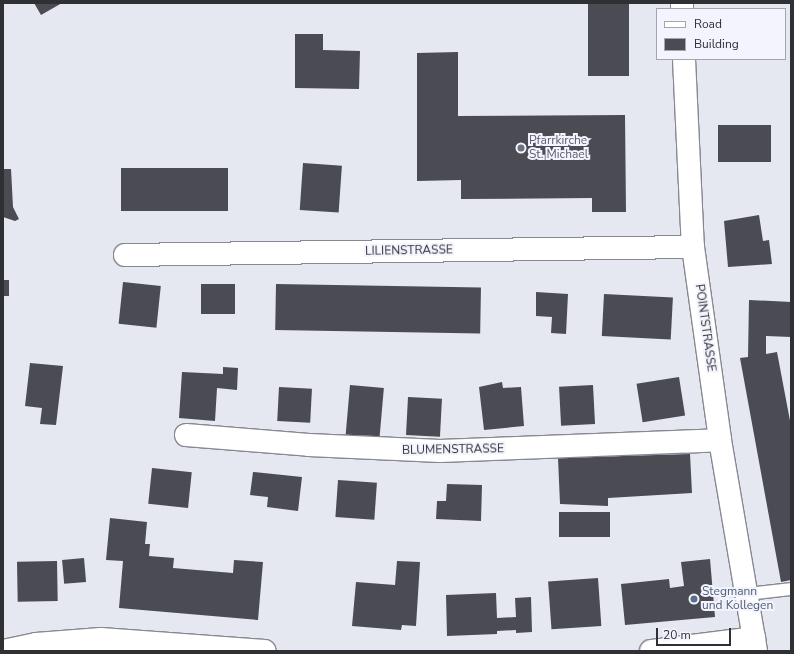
<!DOCTYPE html>
<style>
body{margin:0}
#map{position:relative;width:794px;height:654px;overflow:hidden;background:#e5e7f1;font-family:"Nunito Sans",sans-serif}
div>[style]{position:absolute}
[style*='--x']{left:calc(var(--x)*1px);top:calc(var(--y)*1px);width:calc(var(--w)*1px);rotate:calc(var(--a)*1deg)}
.building>*{inset:0;background:#4a4b53;transform-origin:0 0}
.roads{filter:drop-shadow(1px 0 #878891) drop-shadow(-1px 0 #878891) drop-shadow(0 1px #878891) drop-shadow(0 -1px #878891)}
.service>*{height:12px;margin:-6px;padding:0 6px;transform-origin:6px;border-radius:6px;background:#fff}
.minor>*{height:22px;margin:-11px;padding:0 11px;transform-origin:11px;border-radius:11px;background:#fff}
.dots>*{width:11px;height:11px;translate:-50% -50%;box-sizing:border-box;border:2px solid #f3f4fe;border-radius:50%}
span{translate:-50% -50%;white-space:nowrap;text-align:center;line-height:1.15;-webkit-text-stroke:4px #f3f4fe;paint-order:stroke}
.worship-label{font-size:12px;color:#5b616d}
.left{translate:0 -50%;text-align:left}
.street-label{font-size:12px;color:#2f3034}
.service-label{font-size:12px;color:#4e5e75}
.frame{position:absolute;inset:0;border:4px solid #2f3034;pointer-events:none}
.legend{position:absolute;left:656px;top:8px;width:130px;height:52px;box-sizing:border-box;background:#f3f4fe;border:1px solid #a5a6ad;margin:0;padding:5px 7px;list-style:none;font-size:12px;color:#2f3034}
.legend li{display:flex;align-items:center;gap:8px;height:20px}
.legend b{width:20px;border:1px solid #a5a6ad}
.scale{position:absolute;left:656px;top:628px;width:75px;height:18px;box-sizing:border-box;border:2px solid #2f3034;border-top:0;padding-left:5px;font-size:12px;line-height:14px;white-space:nowrap;color:#2f3034;-webkit-text-stroke:3px #f3f4fe;paint-order:stroke}
</style>
<div id="map">
<div class="building">
<div style="clip-path:polygon(34px 3px,62px 3px,41px 15px)"></div>
<div style="left:588px;top:3px;width:41px;height:73px"></div>
<div style="clip-path:polygon(295px 34px,323px 34px,323px 50px,360px 51px,359px 89px,295px 88px)"></div>
<div style="clip-path:polygon(458px 52px,458px 116px,625px 115px,626px 212px,592px 212px,592px 198px,461px 199px,461px 180px,417px 181px,417px 53px)"></div>
<div style="left:771px;top:125px;width:37px;height:53px;rotate:90deg"></div>
<div style="left:303px;top:163px;width:39px;height:47px;rotate:4deg"></div>
<div style="left:121px;top:168px;width:107px;height:43px"></div>
<div style="clip-path:polygon(3px 169px,11px 169px,13px 207px,19px 219px,15px 221px,3px 217px)"></div>
<div style="clip-path:polygon(759px 215px,763px 241px,769px 240px,772px 264px,728px 267px,724px 221px)"></div>
<div style="left:3px;top:280px;width:6px;height:16px"></div>
<div style="left:123px;top:282px;width:38px;height:42px;rotate:6deg"></div>
<div style="left:201px;top:284px;width:34px;height:30px"></div>
<div style="left:276px;top:284px;width:205px;height:46px;rotate:1deg"></div>
<div style="clip-path:polygon(536px 292px,568px 294px,566px 334px,551px 333px,552px 317px,536px 316px)"></div>
<div style="left:604px;top:294px;width:69px;height:42px;rotate:3deg"></div>
<div style="clip-path:polygon(749px 300px,791px 302px,791px 337px,766px 336px,766px 354px,777px 352px,791px 426px,791px 580px,781px 582px,740px 358px,748px 357px)"></div>
<div style="clip-path:polygon(30px 363px,63px 366px,56px 425px,40px 424px,42px 408px,25px 406px)"></div>
<div style="clip-path:polygon(223px 367px,238px 368px,237px 390px,217px 388px,215px 421px,179px 418px,182px 372px,223px 374px)"></div>
<div style="left:679px;top:377px;width:39px;height:43px;rotate:81deg"></div>
<div style="clip-path:polygon(502px 382px,503px 388px,521px 387px,524px 426px,484px 430px,479px 387px)"></div>
<div style="left:350px;top:385px;width:34px;height:50px;rotate:5deg"></div>
<div style="left:593px;top:385px;width:39px;height:34px;rotate:87deg"></div>
<div style="left:279px;top:387px;width:33px;height:34px;rotate:3deg"></div>
<div style="left:408px;top:397px;width:34px;height:38px;rotate:3deg"></div>
<div style="clip-path:polygon(690px 454px,692px 493px,608px 498px,608px 506px,560px 504px,558px 458px)"></div>
<div style="left:152px;top:468px;width:40px;height:36px;rotate:6deg"></div>
<div style="clip-path:polygon(253px 472px,302px 477px,298px 511px,267px 507px,268px 497px,250px 495px)"></div>
<div style="left:338px;top:480px;width:39px;height:37px;rotate:4deg"></div>
<div style="clip-path:polygon(447px 484px,482px 485px,481px 521px,436px 519px,437px 501px,446px 501px)"></div>
<div style="left:559px;top:512px;width:51px;height:25px"></div>
<div style="clip-path:polygon(110px 518px,147px 522px,145px 544px,150px 544px,149px 556px,174px 558px,173px 568px,233px 573px,234px 560px,263px 562px,258px 620px,119px 608px,123px 561px,106px 560px)"></div>
<div style="left:84px;top:558px;width:24px;height:22px;rotate:85deg"></div>
<div style="clip-path:polygon(710px 559px,715px 617px,625px 625px,621px 584px,669px 579px,670px 588px,684px 586px,681px 562px)"></div>
<div style="left:57px;top:561px;width:40px;height:40px;rotate:89deg"></div>
<div style="clip-path:polygon(397px 561px,420px 562px,416px 626px,402px 625px,401px 630px,352px 626px,356px 582px,395px 585px)"></div>
<div style="left:598px;top:578px;width:48px;height:50px;rotate:86deg"></div>
<div style="clip-path:polygon(496px 593px,497px 618px,516px 617px,515px 598px,531px 597px,532px 632px,516px 633px,516px 630px,497px 631px,497px 634px,447px 636px,446px 595px)"></div>
</div>
<div class="roads">
<div class="service">
<div style="--x:747;--y:594;--w:44;--a:-6.5"></div>
</div>
<div class="minor">
<div style="--x:682;--y:3;--w:6;--a:90"></div>
<div style="--x:684;--y:59;--w:188;--a:87.3"></div>
<div style="--x:693;--y:247;--w:195;--a:82"></div>
<div style="--x:720;--y:440;--w:214;--a:80.3"></div>
<div style="--x:125;--y:255;--w:568;--a:-0.81"></div>
<div style="--x:186;--y:435;--w:123;--a:4.6"></div>
<div style="--x:309;--y:445;--w:131;--a:2.6"></div>
<div style="--x:440;--y:451;--w:280;--a:-2.2"></div>
<div style="--x:3;--y:651;--w:34;--a:-12"></div>
<div style="--x:36;--y:644;--w:65;--a:-4.4"></div>
<div style="--x:101;--y:639;--w:164;--a:4.2"></div>
<div style="--x:651;--y:651;--w:104;--a:-7.2"></div>
</div>
</div>
<div class="dots">
<div style="left:521px;top:148px;background:#6b7280"></div>
<div style="left:694px;top:599px;background:#5c6f8a"></div>
</div>
<div class="worship-label">
<span class="left" style="left:529px;top:148px">Pfarrkirche<br>St. Michael</span>
</div>
<div class="street-label">
<span style="left:409px;top:251px;rotate:-1deg">LILIENSTRASSE</span>
<span style="left:705px;top:328px;rotate:82deg">POINTSTRASSE</span>
<span style="left:453px;top:450px;rotate:-1deg">BLUMENSTRASSE</span>
</div>
<div class="service-label">
<span class="left" style="left:702px;top:599px">Stegmann<br>und Kollegen</span>
</div>
<div class="frame"></div>
<ul class="legend">
<li><b style="height:5px;background:#fff"></b>Road</li>
<li><b style="height:11px;background:#4a4b53"></b>Building</li>
</ul>
<div class="scale">20 m</div>
</div>
